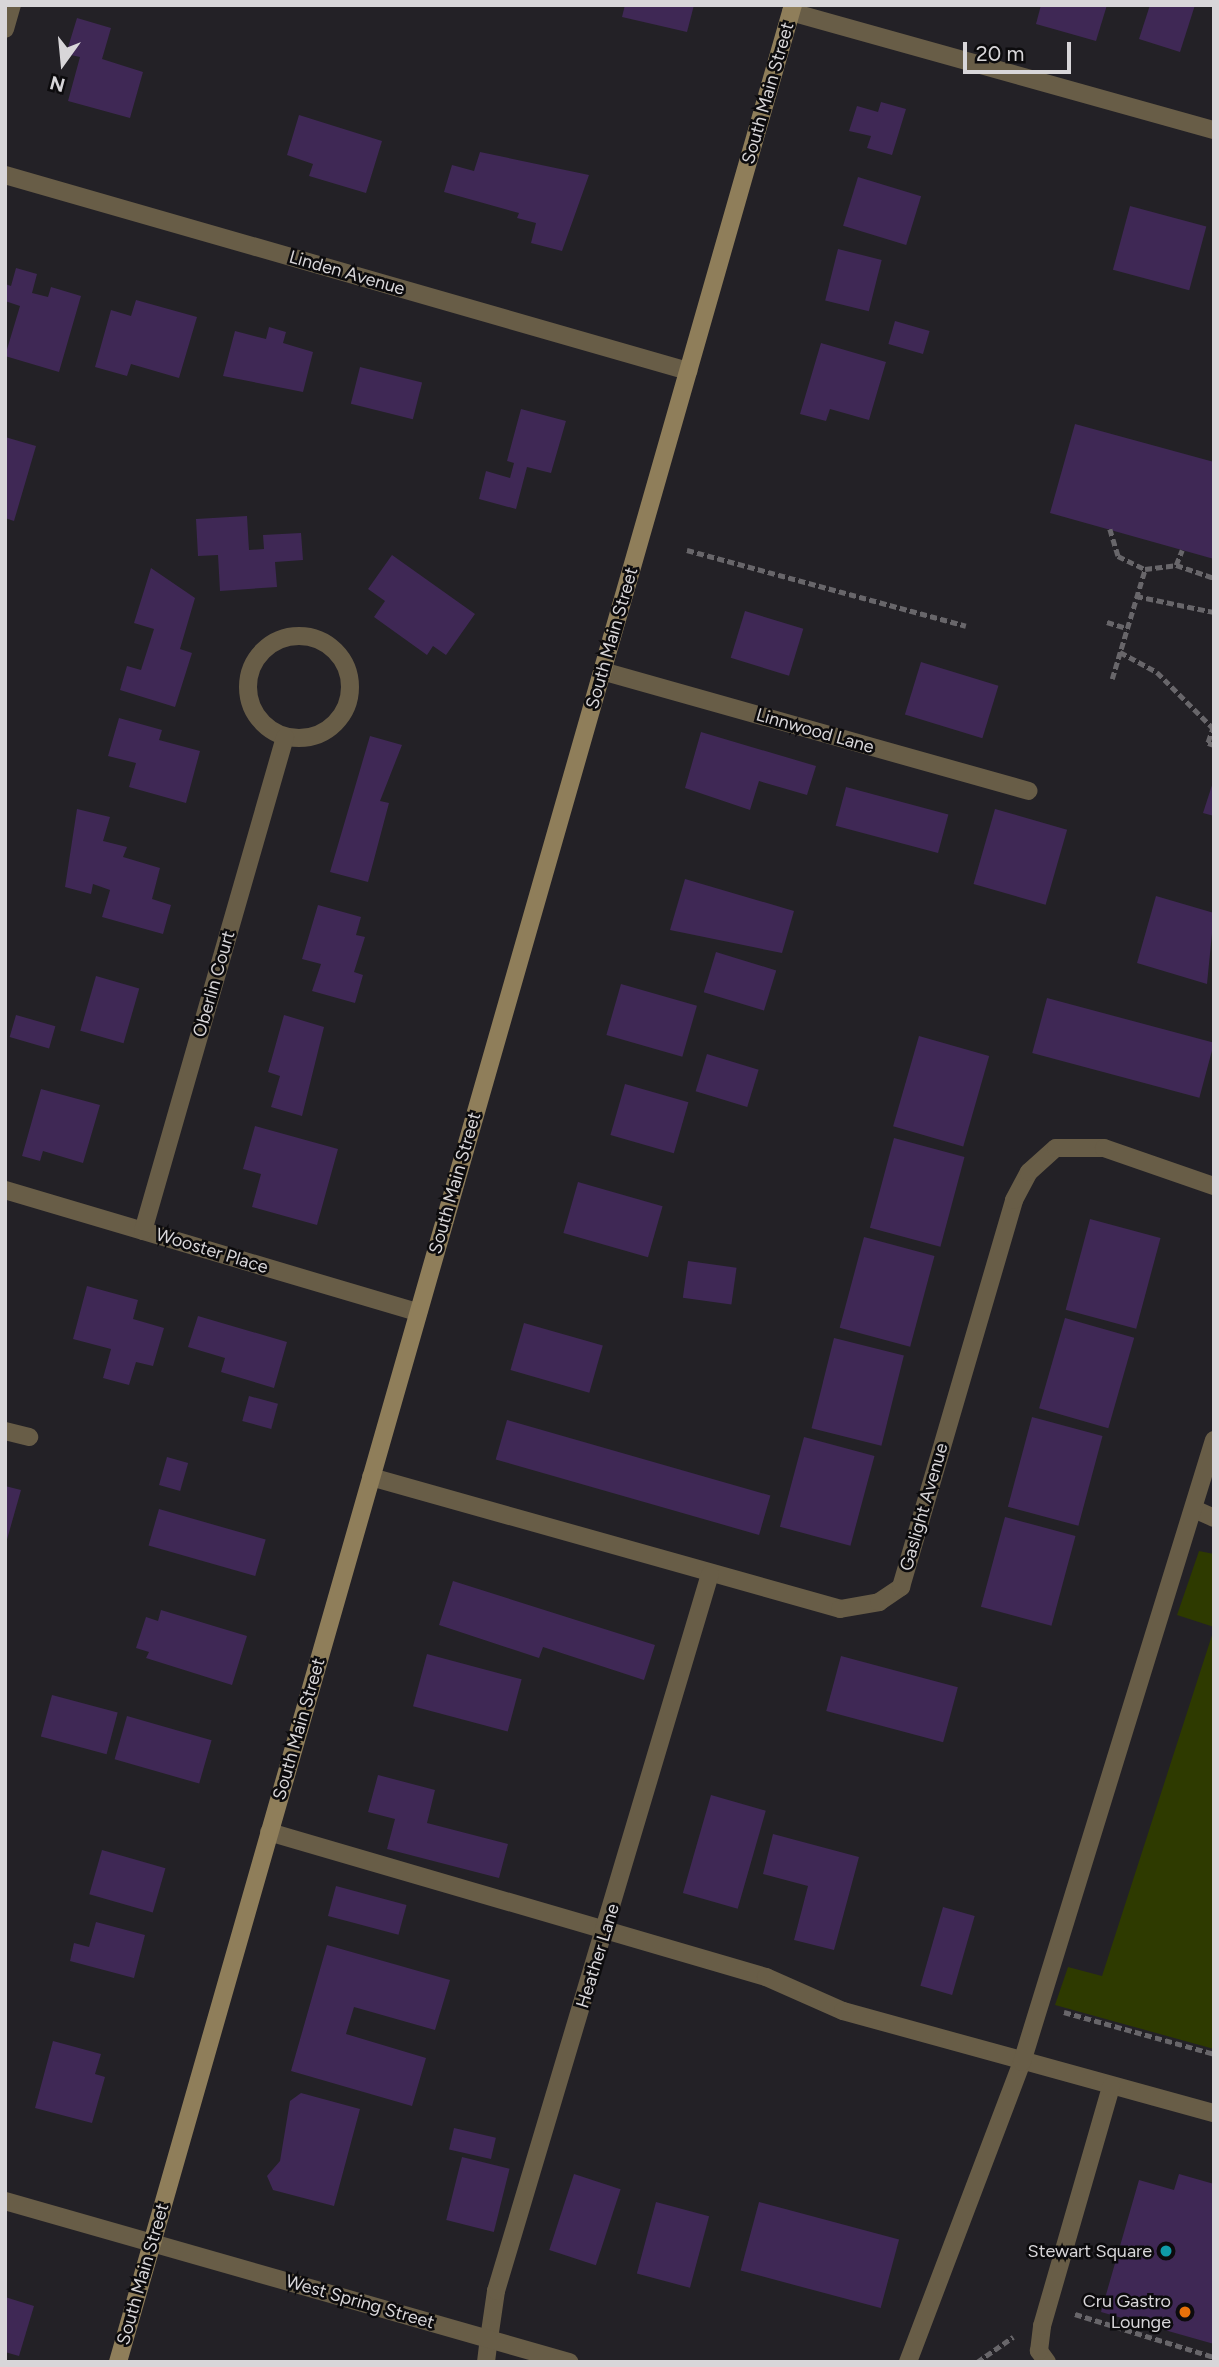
<!DOCTYPE html>
<style>
body{margin:0}
#map{position:relative;width:1219px;height:2367px;overflow:hidden;background:#232126;font-family:Figtree,sans-serif}
div>[style]{position:absolute}
[style*='--x']{left:calc(var(--x)*1px);top:calc(var(--y)*1px);width:calc(var(--w)*1px);rotate:calc(var(--a)*1deg)}
.green>*{inset:0;background:#2e3a00}
.building>*{inset:0;background:#3f2855;transform-origin:0 0}
.path>*{height:4.5px;margin-top:-2.25px;transform-origin:0;background:repeating-linear-gradient(90deg,#68666a 0 7px,transparent 0 10.5px)}
.service>*{height:18px;margin:-9px;padding:0 9px;transform-origin:9px;border-radius:9px;background:#685d47}
.minor>*{height:18px;margin:-9px;padding:0 9px;transform-origin:9px;border-radius:9px;background:#685d47}
.minor>.ring{margin:-9px;padding:0;box-sizing:content-box;background:none;border:18px solid #685d47;border-radius:50%}
.tertiary>*{height:18px;margin:-9px;padding:0 9px;transform-origin:9px;border-radius:9px;background:#685d47}
.secondary>*{height:18px;margin:-9px;padding:0 9px;transform-origin:9px;border-radius:9px;background:#8f7e5a}
.dots>*{width:19px;height:19px;translate:-50% -50%;box-sizing:border-box;border:4px solid #0c0b0d;border-radius:50%}
span{translate:-50% -50%;white-space:nowrap;text-align:center;line-height:1.15;-webkit-text-stroke:5px #0c0b0d;paint-order:stroke}
.street-label{font-size:18px;color:#d8d6d9}
.poi-label{font-size:18px;color:#d8d6d9}
.right{translate:-100% -50%;text-align:right}
.frame{position:absolute;inset:0;border:7px solid #d8d6d9;pointer-events:none}
.north{position:absolute;left:28px;top:28px;width:70px;height:70px;-webkit-text-stroke:5px #0c0b0d;paint-order:stroke;rotate:195deg;font-size:19px;font-weight:700;line-height:28px;text-align:center;color:#d8d6d9}
.north::after{content:'';display:block;margin:auto;width:24px;height:32px;background:#d8d6d9;clip-path:polygon(50% 0,100% 100%,50% 72%,0 100%)}
.scale{position:absolute;left:963px;top:42px;width:108px;height:32px;box-sizing:border-box;border:4px solid #d8d6d9;border-top:0;padding-left:9px;font-size:21px;line-height:24px;white-space:nowrap;color:#d8d6d9;-webkit-text-stroke:5px #0c0b0d;paint-order:stroke}
</style>
<div id="map">
<div class="green">
<div style="clip-path:polygon(1199px 1551px,1214px 1554px,1214px 1627px,1177px 1615px)"></div>
<div style="clip-path:polygon(1214px 1629px,1214px 2049px,1055px 2005px,1068px 1967px,1102px 1976px)"></div>
</div>
<div class="building">
<div style="clip-path:polygon(625px 5px,694px 5px,687px 32px,622px 17px)"></div>
<div style="clip-path:polygon(1041px 5px,1107px 5px,1096px 41px,1036px 24px)"></div>
<div style="clip-path:polygon(1150px 5px,1195px 5px,1180px 52px,1139px 39px)"></div>
<div style="clip-path:polygon(77px 18px,111px 28px,102px 59px,143px 72px,130px 118px,68px 101px,80px 57px,66px 54px)"></div>
<div style="clip-path:polygon(881px 102px,906px 109px,892px 155px,867px 148px,871px 136px,849px 131px,857px 106px,878px 112px)"></div>
<div style="clip-path:polygon(299px 115px,382px 141px,366px 193px,309px 176px,313px 164px,287px 155px)"></div>
<div style="clip-path:polygon(480px 152px,589px 175px,562px 251px,531px 243px,536px 223px,517px 218px,519px 213px,444px 192px,452px 165px,474px 171px)"></div>
<div style="left:858px;top:177px;width:66px;height:51px;rotate:17deg"></div>
<div style="left:1130px;top:206px;width:79px;height:66px;rotate:15deg"></div>
<div style="left:838px;top:249px;width:45px;height:53px;rotate:14deg"></div>
<div style="clip-path:polygon(16px 268px,37px 274px,32px 293px,48px 297px,51px 287px,81px 296px,59px 372px,5px 356px,20px 306px,5px 301px,5px 284px,11px 286px)"></div>
<div style="clip-path:polygon(136px 300px,197px 317px,179px 378px,131px 364px,127px 376px,95px 367px,111px 310px,131px 316px)"></div>
<div style="left:895px;top:321px;width:36px;height:24px;rotate:16deg"></div>
<div style="clip-path:polygon(269px 327px,286px 332px,283px 343px,313px 352px,303px 392px,223px 376px,235px 331px,266px 339px)"></div>
<div style="clip-path:polygon(821px 343px,886px 362px,869px 420px,830px 409px,826px 421px,800px 414px)"></div>
<div style="left:360px;top:367px;width:64px;height:38px;rotate:14deg"></div>
<div style="clip-path:polygon(521px 409px,566px 421px,551px 473px,527px 467px,516px 509px,479px 499px,486px 471px,510px 478px,514px 463px,507px 461px)"></div>
<div style="clip-path:polygon(1075px 424px,1214px 462px,1214px 559px,1050px 513px)"></div>
<div style="clip-path:polygon(5px 437px,36px 446px,14px 521px,5px 518px)"></div>
<div style="clip-path:polygon(247px 516px,249px 550px,264px 549px,263px 535px,301px 533px,303px 560px,275px 562px,277px 587px,220px 591px,218px 555px,198px 556px,196px 519px)"></div>
<div style="clip-path:polygon(392px 555px,475px 614px,446px 655px,433px 646px,427px 655px,374px 617px,385px 601px,368px 589px)"></div>
<div style="clip-path:polygon(151px 568px,195px 598px,180px 649px,192px 653px,175px 707px,120px 690px,127px 666px,141px 670px,154px 629px,134px 623px)"></div>
<div style="left:745px;top:611px;width:61px;height:49px;rotate:17deg"></div>
<div style="left:921px;top:662px;width:81px;height:55px;rotate:17deg"></div>
<div style="clip-path:polygon(119px 718px,162px 730px,159px 740px,200px 751px,186px 803px,129px 787px,136px 763px,108px 756px)"></div>
<div style="clip-path:polygon(701px 732px,816px 766px,807px 795px,759px 781px,750px 810px,685px 788px)"></div>
<div style="clip-path:polygon(370px 736px,402px 745px,380px 801px,389px 803px,368px 882px,330px 872px)"></div>
<div style="clip-path:polygon(1214px 779px,1214px 816px,1203px 813px)"></div>
<div style="left:846px;top:787px;width:106px;height:40px;rotate:15deg"></div>
<div style="clip-path:polygon(77px 809px,110px 817px,103px 841px,127px 847px,123px 857px,160px 868px,152px 899px,171px 905px,163px 934px,102px 917px,110px 890px,93px 884px,91px 894px,65px 887px)"></div>
<div style="left:995px;top:809px;width:75px;height:78px;rotate:16deg"></div>
<div style="clip-path:polygon(685px 879px,794px 911px,782px 953px,670px 930px)"></div>
<div style="clip-path:polygon(1156px 896px,1214px 913px,1207px 984px,1137px 963px)"></div>
<div style="clip-path:polygon(318px 905px,361px 917px,356px 935px,365px 937px,354px 972px,363px 975px,355px 1003px,312px 991px,321px 964px,302px 959px)"></div>
<div style="left:716px;top:952px;width:63px;height:42px;rotate:17deg"></div>
<div style="left:96px;top:976px;width:45px;height:57px;rotate:16deg"></div>
<div style="left:621px;top:984px;width:79px;height:53px;rotate:16deg"></div>
<div style="left:1047px;top:998px;width:173px;height:57px;rotate:15deg"></div>
<div style="left:16px;top:1015px;width:41px;height:23px;rotate:16deg"></div>
<div style="clip-path:polygon(284px 1015px,324px 1027px,302px 1116px,271px 1107px,280px 1076px,268px 1072px)"></div>
<div style="left:919px;top:1036px;width:73px;height:94px;rotate:16deg"></div>
<div style="left:707px;top:1054px;width:54px;height:39px;rotate:17deg"></div>
<div style="left:625px;top:1084px;width:66px;height:53px;rotate:16deg"></div>
<div style="clip-path:polygon(41px 1089px,100px 1105px,83px 1163px,43px 1151px,40px 1161px,22px 1156px)"></div>
<div style="clip-path:polygon(255px 1126px,338px 1149px,317px 1225px,252px 1207px,261px 1174px,243px 1169px)"></div>
<div style="left:894px;top:1138px;width:73px;height:93px;rotate:15deg"></div>
<div style="left:578px;top:1182px;width:88px;height:53px;rotate:16deg"></div>
<div style="left:1090px;top:1219px;width:73px;height:94px;rotate:15deg"></div>
<div style="left:864px;top:1237px;width:73px;height:94px;rotate:15deg"></div>
<div style="left:688px;top:1261px;width:49px;height:37px;rotate:8deg"></div>
<div style="clip-path:polygon(87px 1286px,138px 1300px,133px 1319px,164px 1328px,153px 1366px,136px 1362px,129px 1385px,103px 1378px,111px 1349px,73px 1339px)"></div>
<div style="clip-path:polygon(198px 1316px,287px 1342px,274px 1388px,221px 1372px,225px 1358px,188px 1347px)"></div>
<div style="left:1065px;top:1318px;width:72px;height:94px;rotate:16deg"></div>
<div style="left:524px;top:1323px;width:82px;height:49px;rotate:16deg"></div>
<div style="left:834px;top:1338px;width:72px;height:93px;rotate:14deg"></div>
<div style="left:249px;top:1396px;width:30px;height:26px;rotate:15deg"></div>
<div style="left:1032px;top:1417px;width:73px;height:93px;rotate:15deg"></div>
<div style="left:507px;top:1420px;width:274px;height:41px;rotate:16deg"></div>
<div style="left:804px;top:1437px;width:73px;height:93px;rotate:15deg"></div>
<div style="left:167px;top:1457px;width:22px;height:29px;rotate:16deg"></div>
<div style="clip-path:polygon(5px 1486px,21px 1490px,6px 1543px,5px 1542px)"></div>
<div style="left:159px;top:1509px;width:111px;height:38px;rotate:16deg"></div>
<div style="left:1005px;top:1517px;width:73px;height:93px;rotate:15deg"></div>
<div style="clip-path:polygon(453px 1581px,655px 1645px,644px 1680px,543px 1647px,539px 1658px,439px 1625px)"></div>
<div style="clip-path:polygon(161px 1610px,247px 1636px,232px 1685px,146px 1658px,149px 1652px,136px 1648px,146px 1617px,158px 1621px)"></div>
<div style="left:427px;top:1654px;width:98px;height:54px;rotate:15deg"></div>
<div style="left:841px;top:1656px;width:121px;height:57px;rotate:15deg"></div>
<div style="left:52px;top:1695px;width:68px;height:43px;rotate:15deg"></div>
<div style="left:127px;top:1716px;width:88px;height:45px;rotate:16deg"></div>
<div style="clip-path:polygon(378px 1775px,435px 1790px,427px 1823px,508px 1844px,499px 1878px,387px 1849px,395px 1819px,368px 1812px)"></div>
<div style="left:711px;top:1795px;width:57px;height:102px;rotate:16deg"></div>
<div style="clip-path:polygon(773px 1834px,859px 1857px,834px 1950px,794px 1940px,808px 1886px,763px 1874px)"></div>
<div style="left:102px;top:1850px;width:66px;height:46px;rotate:16deg"></div>
<div style="left:336px;top:1886px;width:73px;height:31px;rotate:15deg"></div>
<div style="left:943px;top:1907px;width:33px;height:82px;rotate:16deg"></div>
<div style="clip-path:polygon(96px 1922px,145px 1935px,134px 1978px,70px 1961px,74px 1943px,89px 1947px)"></div>
<div style="clip-path:polygon(327px 1945px,450px 1980px,435px 2030px,354px 2007px,346px 2034px,426px 2058px,412px 2106px,291px 2071px)"></div>
<div style="clip-path:polygon(53px 2041px,101px 2054px,95px 2074px,105px 2077px,92px 2123px,35px 2108px)"></div>
<div style="clip-path:polygon(301px 2093px,360px 2109px,334px 2206px,273px 2190px,267px 2176px,280px 2161px,290px 2101px)"></div>
<div style="left:454px;top:2128px;width:43px;height:22px;rotate:13deg"></div>
<div style="left:462px;top:2157px;width:49px;height:65px;rotate:14deg"></div>
<div style="left:574px;top:2174px;width:49px;height:80px;rotate:18deg"></div>
<div style="clip-path:polygon(1179px 2174px,1214px 2184px,1214px 2344px,1101px 2312px,1139px 2180px,1174px 2190px)"></div>
<div style="left:656px;top:2202px;width:55px;height:74px;rotate:15deg"></div>
<div style="left:759px;top:2202px;width:145px;height:71px;rotate:15deg"></div>
<div style="clip-path:polygon(5px 2297px,34px 2306px,19px 2356px,5px 2352px)"></div>
</div>
<div class="path">
<div style="--x:1110;--y:529;--w:28;--a:73"></div>
<div style="--x:1118;--y:556;--w:30;--a:26"></div>
<div style="--x:1145;--y:569;--w:31;--a:-7"></div>
<div style="--x:1176;--y:565;--w:16;--a:-68"></div>
<div style="--x:687;--y:550;--w:289;--a:15.2"></div>
<div style="--x:1176;--y:565;--w:40;--a:18.9"></div>
<div style="--x:1136;--y:596;--w:80;--a:11.6"></div>
<div style="--x:1107;--y:622;--w:21;--a:17"></div>
<div style="--x:1120;--y:652;--w:42;--a:28.4"></div>
<div style="--x:1157;--y:672;--w:79;--a:45"></div>
<div style="--x:1112;--y:679;--w:115;--a:-73.3"></div>
<div style="--x:1214;--y:726;--w:18;--a:109"></div>
<div style="--x:1208;--y:743;--w:6;--a:18"></div>
<div style="--x:1064;--y:2012;--w:156;--a:15.6"></div>
<div style="--x:1075;--y:2314;--w:145;--a:17.2"></div>
<div style="--x:977;--y:2362;--w:44;--a:-34.8"></div>
</div>
<div class="service">
<div style="--x:5;--y:1431;--w:25;--a:14"></div>
<div style="--x:1194;--y:1509;--w:22;--a:24"></div>
<div style="--x:269;--y:1832;--w:518;--a:16.26"></div>
<div style="--x:766;--y:1977;--w:84;--a:23.8"></div>
<div style="--x:843;--y:2011;--w:385;--a:15.4"></div>
<div style="--x:486;--y:2362;--w:23;--a:-83"></div>
<div style="--x:908;--y:2362;--w:321;--a:-69.2"></div>
<div style="--x:1022;--y:2062;--w:651;--a:-72.85"></div>
<div style="--x:1047;--y:2362;--w:14;--a:-126"></div>
<div style="--x:1039;--y:2351;--w:25;--a:-83"></div>
<div style="--x:1042;--y:2326;--w:249;--a:-73.9"></div>
</div>
<div class="minor">
<div style="--x:791;--y:12;--w:439;--a:15.6"></div>
<div style="--x:5;--y:29;--w:25;--a:-74"></div>
<div style="--x:5;--y:175;--w:711;--a:16.01"></div>
<div class="ring" style="left:248px;top:636px;width:84px;height:84px"></div>
<div style="--x:602;--y:671;--w:443;--a:15.7"></div>
<div style="--x:5;--y:1190;--w:431;--a:16.5"></div>
<div style="--x:143;--y:1231;--w:514;--a:-73.96"></div>
<div style="--x:371;--y:1477;--w:487;--a:15.7"></div>
<div style="--x:840;--y:1609;--w:40;--a:-10"></div>
<div style="--x:879;--y:1602;--w:27;--a:-34"></div>
<div style="--x:901;--y:1587;--w:403;--a:-73.7"></div>
<div style="--x:1014;--y:1200;--w:32;--a:-62"></div>
<div style="--x:1029;--y:1172;--w:36;--a:-42"></div>
<div style="--x:1056;--y:1148;--w:48;--a:0"></div>
<div style="--x:1104;--y:1148;--w:116;--a:19.1"></div>
<div style="--x:489;--y:2339;--w:49;--a:-81.7"></div>
<div style="--x:496;--y:2291;--w:748;--a:-73.38"></div>
</div>
<div class="tertiary">
<div style="--x:5;--y:2201;--w:587;--a:15.93"></div>
</div>
<div class="secondary">
<div style="--x:118;--y:2362;--w:2452;--a:-74.02"></div>
</div>
<div class="dots">
<div style="left:1166px;top:2251px;background:#0f9aa8"></div>
<div style="left:1185px;top:2312px;background:#e8710a"></div>
</div>
<div class="street-label">
<span style="left:768px;top:93px;rotate:-74deg">South Main Street</span>
<span style="left:347px;top:273px;rotate:16deg">Linden Avenue</span>
<span style="left:612px;top:638px;rotate:-74deg">South Main Street</span>
<span style="left:815px;top:731px;rotate:16deg">Linnwood Lane</span>
<span style="left:214px;top:984px;rotate:-74deg">Oberlin Court</span>
<span style="left:455px;top:1183px;rotate:-74deg">South Main Street</span>
<span style="left:212px;top:1251px;rotate:17deg">Wooster Place</span>
<span style="left:924px;top:1507px;rotate:-74deg">Gaslight Avenue</span>
<span style="left:299px;top:1729px;rotate:-74deg">South Main Street</span>
<span style="left:598px;top:1956px;rotate:-73deg">Heather Lane</span>
<span style="left:143px;top:2274px;rotate:-74deg">South Main Street</span>
<span style="left:360px;top:2302px;rotate:16deg">West Spring Street</span>
</div>
<div class="poi-label">
<span class="right" style="left:1152px;top:2251px">Stewart Square</span>
<span class="right" style="left:1171px;top:2312px">Cru Gastro<br>Lounge</span>
</div>
<div class="frame"></div>
<div class="north">N</div>
<div class="scale">20 m</div>
</div>
